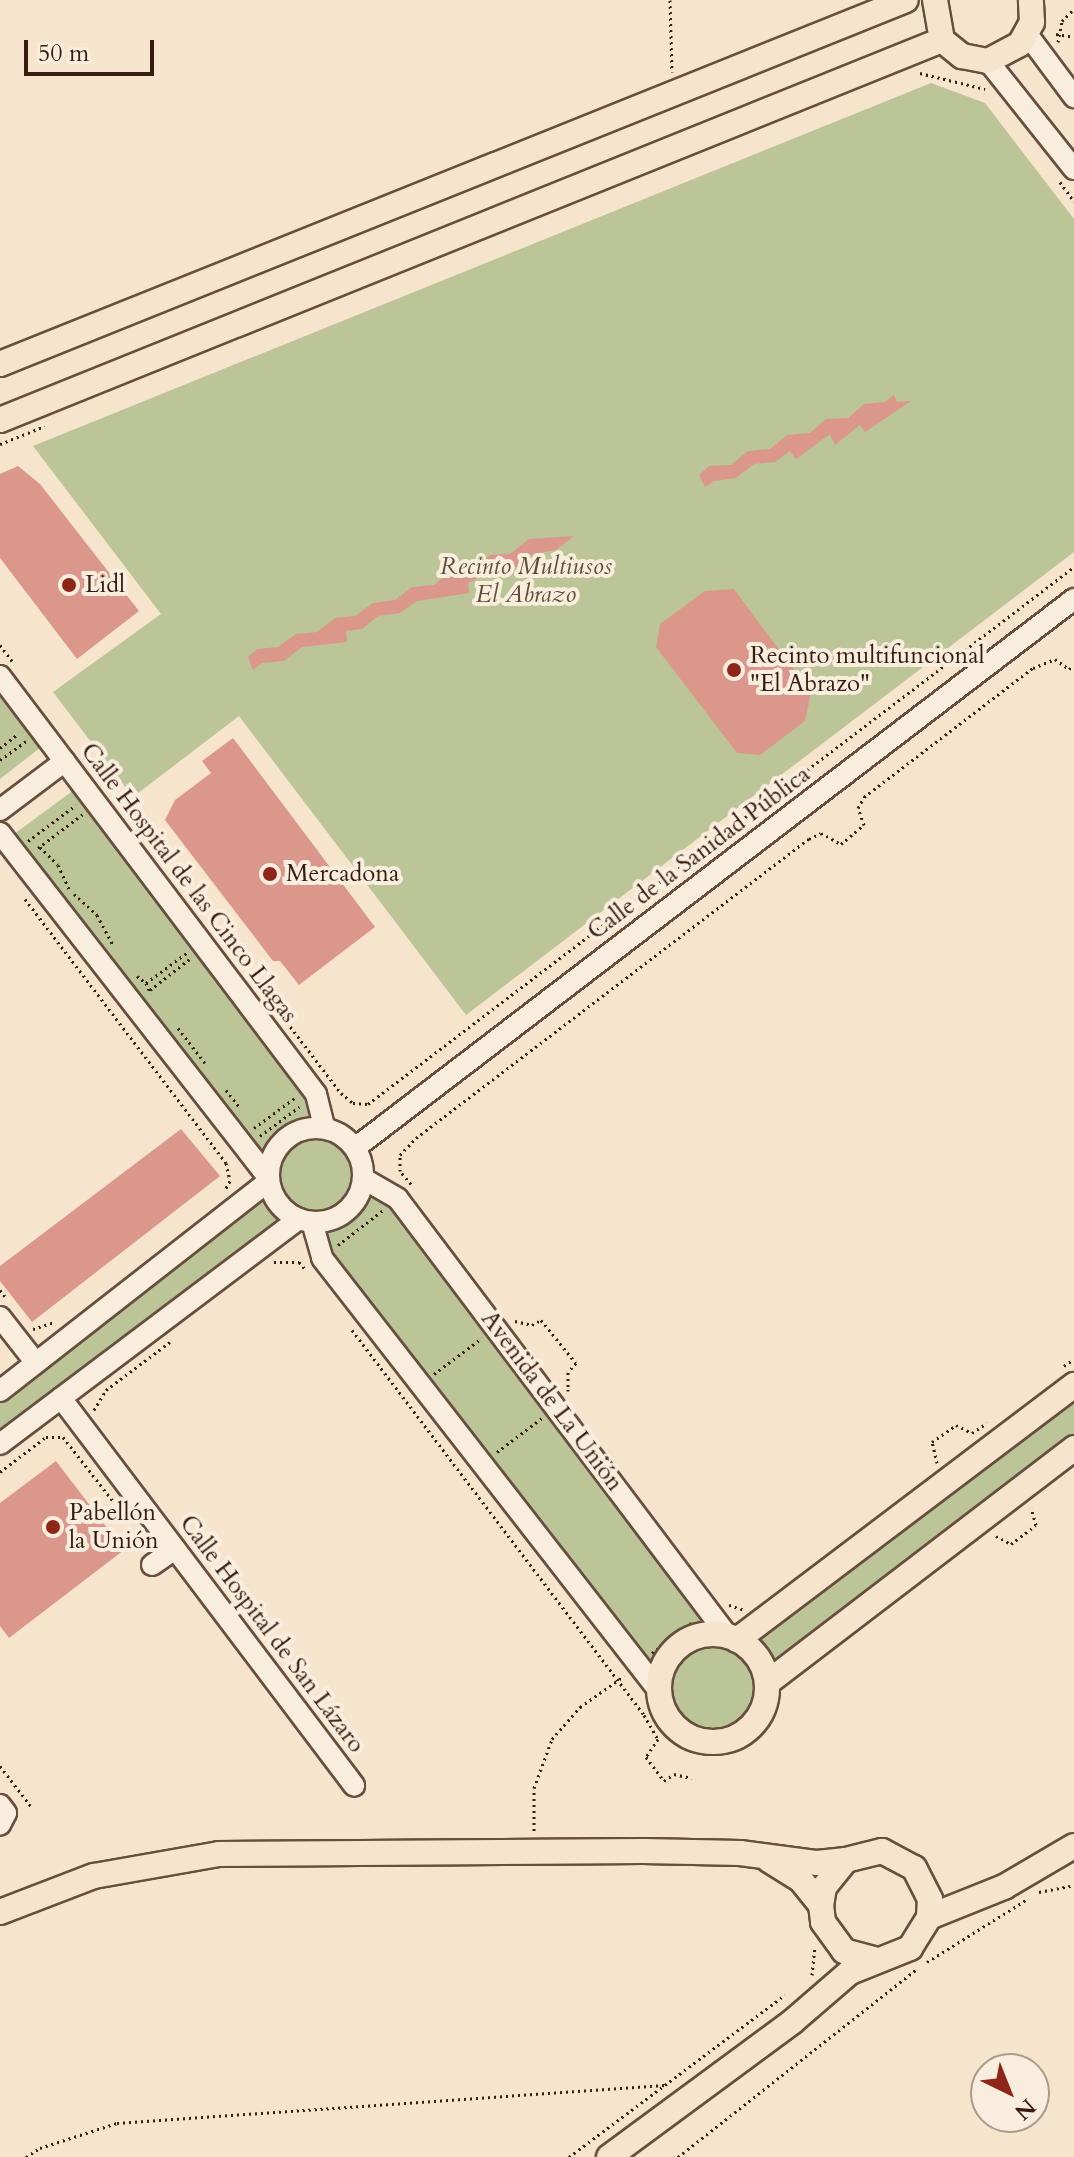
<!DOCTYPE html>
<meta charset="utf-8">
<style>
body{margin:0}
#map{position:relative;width:1074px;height:2157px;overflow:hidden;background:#f6e5cc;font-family:Cardo,serif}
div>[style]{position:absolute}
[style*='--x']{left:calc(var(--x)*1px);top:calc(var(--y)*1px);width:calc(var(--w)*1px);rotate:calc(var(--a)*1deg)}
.green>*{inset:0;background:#bbc598}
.building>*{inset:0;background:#db978b}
.path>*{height:3px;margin-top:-1.5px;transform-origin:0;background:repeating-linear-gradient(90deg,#371c0f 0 2px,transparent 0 6px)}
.roads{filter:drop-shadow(2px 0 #674e3e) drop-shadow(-2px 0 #674e3e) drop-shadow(0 2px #674e3e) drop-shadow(0 -2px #674e3e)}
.minor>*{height:20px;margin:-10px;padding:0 10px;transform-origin:10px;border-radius:10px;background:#f9eede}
.minor>.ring{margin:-10px;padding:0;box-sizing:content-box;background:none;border:20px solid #f9eede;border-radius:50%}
.major>*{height:24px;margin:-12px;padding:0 12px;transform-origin:12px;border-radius:12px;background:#f6e5cc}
.major>.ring{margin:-12px;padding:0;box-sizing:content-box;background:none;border:24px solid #f6e5cc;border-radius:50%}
.dots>*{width:22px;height:22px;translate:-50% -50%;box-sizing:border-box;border:4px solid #f9eede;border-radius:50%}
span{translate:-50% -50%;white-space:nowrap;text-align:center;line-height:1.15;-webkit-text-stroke:8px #f9eede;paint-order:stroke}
.park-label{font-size:24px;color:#5f4f38;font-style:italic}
.poi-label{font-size:24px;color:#371c0f}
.left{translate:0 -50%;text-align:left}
.street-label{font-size:24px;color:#371c0f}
.north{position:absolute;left:970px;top:2053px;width:80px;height:80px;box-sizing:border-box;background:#f9eede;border:2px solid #ab9a8b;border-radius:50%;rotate:137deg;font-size:22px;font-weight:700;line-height:32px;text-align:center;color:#371c0f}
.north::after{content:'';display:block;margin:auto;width:28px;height:36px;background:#8f2418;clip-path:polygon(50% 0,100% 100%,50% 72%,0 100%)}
.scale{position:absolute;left:24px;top:40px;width:130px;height:36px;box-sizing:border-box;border:4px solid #371c0f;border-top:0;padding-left:10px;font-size:24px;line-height:28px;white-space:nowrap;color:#371c0f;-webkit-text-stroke:6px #f9eede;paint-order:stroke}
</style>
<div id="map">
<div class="green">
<div style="clip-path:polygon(931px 83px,985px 103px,1074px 219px,1074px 552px,466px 1015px,239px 716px,133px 797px,53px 692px,161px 614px,33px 446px)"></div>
<div style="clip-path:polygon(0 676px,49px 741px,0 779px)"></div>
<div style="clip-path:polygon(82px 784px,316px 1094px,324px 1127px,339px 1132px,359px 1153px,364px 1179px,398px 1199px,727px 1636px,1074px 1385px,1074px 1447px,768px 1688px,760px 1716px,748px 1731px,710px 1743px,675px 1727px,659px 1691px,322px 1258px,311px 1222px,0 1444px,0 1391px,268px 1178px,6px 840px)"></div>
</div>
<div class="building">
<div style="clip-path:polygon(894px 395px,897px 402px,911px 401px,865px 432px,860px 425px,835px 445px,830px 434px,796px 459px,790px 451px,775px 462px,754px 464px,736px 478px,714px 481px,705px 487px,699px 475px,709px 466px,731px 465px,748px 451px,770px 449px,787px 435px,810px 433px,826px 419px,848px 418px,864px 404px,885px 402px)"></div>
<div style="clip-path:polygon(18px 466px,40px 484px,139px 611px,77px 659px,0 558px,0 474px)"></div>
<div style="clip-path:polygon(574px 536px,556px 550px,533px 554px,517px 567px,495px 569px,468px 583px,469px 593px,417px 601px,400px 613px,378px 616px,362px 629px,346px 631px,347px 642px,302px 647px,284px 661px,262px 663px,253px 670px,248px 657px,257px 649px,278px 647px,296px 634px,317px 632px,335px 618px,355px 616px,373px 603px,395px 600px,412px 587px,434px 585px,451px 571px,472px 569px,490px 555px,510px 554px,529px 539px)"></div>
<div style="clip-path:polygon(734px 589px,811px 693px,805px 721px,760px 755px,737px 753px,656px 647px,660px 624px,705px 591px)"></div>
<div style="clip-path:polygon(233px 738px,375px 927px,299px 985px,280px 961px,273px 961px,165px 820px,175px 800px,211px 773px,202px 761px)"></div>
<div style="clip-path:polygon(181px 1129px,220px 1176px,32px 1322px,0 1281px,0 1266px)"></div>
<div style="clip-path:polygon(56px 1461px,124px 1550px,9px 1638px,0 1626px,0 1503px)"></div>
</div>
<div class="path">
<div style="--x:670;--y:0;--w:72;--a:88.4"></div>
<div style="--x:1056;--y:34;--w:18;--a:9"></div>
<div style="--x:1058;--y:42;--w:21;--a:-79"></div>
<div style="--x:1062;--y:21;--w:17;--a:-45"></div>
<div style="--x:920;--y:73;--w:67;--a:13.8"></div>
<div style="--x:1060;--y:182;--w:24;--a:54"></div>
<div style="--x:0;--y:444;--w:48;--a:-21.8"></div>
<div style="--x:0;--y:645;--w:20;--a:53"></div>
<div style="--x:0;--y:748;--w:24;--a:-38"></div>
<div style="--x:0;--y:760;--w:32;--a:-36"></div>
<div style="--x:28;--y:841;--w:60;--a:-36.9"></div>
<div style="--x:40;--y:847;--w:25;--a:45"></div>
<div style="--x:58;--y:865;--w:26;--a:65"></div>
<div style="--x:38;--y:848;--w:56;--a:-37.1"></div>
<div style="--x:74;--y:894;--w:31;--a:42"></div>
<div style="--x:97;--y:915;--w:34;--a:62"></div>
<div style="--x:25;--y:899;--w:332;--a:52.7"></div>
<div style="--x:226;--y:1163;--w:18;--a:77"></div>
<div style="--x:230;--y:1181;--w:10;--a:119"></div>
<div style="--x:209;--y:918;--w:16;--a:55"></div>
<div style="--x:137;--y:976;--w:11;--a:38"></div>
<div style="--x:146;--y:983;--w:52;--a:-36.4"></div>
<div style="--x:254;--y:979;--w:143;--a:52.7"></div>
<div style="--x:341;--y:1093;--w:16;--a:40"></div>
<div style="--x:353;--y:1103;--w:15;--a:4"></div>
<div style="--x:368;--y:1104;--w:887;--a:-37.26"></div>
<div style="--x:146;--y:983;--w:12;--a:66"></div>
<div style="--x:150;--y:990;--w:52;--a:-38"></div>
<div style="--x:178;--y:1028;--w:44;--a:52.4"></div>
<div style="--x:226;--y:1090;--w:24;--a:52"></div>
<div style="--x:254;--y:1128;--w:52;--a:-36.4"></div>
<div style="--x:260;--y:1136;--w:49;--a:-36.6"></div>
<div style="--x:411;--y:1184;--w:17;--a:-130"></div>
<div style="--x:400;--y:1171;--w:16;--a:-90"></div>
<div style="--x:400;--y:1155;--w:23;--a:-47"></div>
<div style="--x:416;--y:1138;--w:494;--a:-37.3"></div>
<div style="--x:809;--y:839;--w:13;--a:-27"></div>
<div style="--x:821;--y:833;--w:23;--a:29"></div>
<div style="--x:841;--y:844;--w:30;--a:-40"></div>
<div style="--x:864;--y:825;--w:18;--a:-109"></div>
<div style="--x:858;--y:808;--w:13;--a:-61"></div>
<div style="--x:864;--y:797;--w:213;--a:-37.4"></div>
<div style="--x:1033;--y:668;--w:24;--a:-22"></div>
<div style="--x:1055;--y:659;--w:17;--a:36"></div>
<div style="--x:1069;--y:669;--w:6;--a:-31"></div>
<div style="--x:338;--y:1245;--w:56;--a:-37.7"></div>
<div style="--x:274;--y:1262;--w:25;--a:0"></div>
<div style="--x:299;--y:1262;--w:11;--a:49"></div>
<div style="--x:0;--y:1290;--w:11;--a:52"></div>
<div style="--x:515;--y:1321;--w:17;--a:13"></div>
<div style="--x:532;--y:1325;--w:10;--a:-29"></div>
<div style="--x:541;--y:1320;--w:55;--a:50.9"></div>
<div style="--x:576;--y:1363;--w:12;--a:132"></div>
<div style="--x:568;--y:1372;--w:19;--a:90"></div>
<div style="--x:33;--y:1329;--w:23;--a:-18"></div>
<div style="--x:352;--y:1330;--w:483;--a:52.8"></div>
<div style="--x:644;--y:1715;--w:28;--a:60"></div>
<div style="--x:658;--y:1739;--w:22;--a:124"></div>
<div style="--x:646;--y:1757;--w:30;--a:53"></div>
<div style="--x:664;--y:1781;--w:12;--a:-35"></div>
<div style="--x:674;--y:1774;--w:18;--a:13"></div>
<div style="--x:1064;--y:1366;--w:12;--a:-35"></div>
<div style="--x:434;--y:1374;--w:60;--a:-36.9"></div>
<div style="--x:94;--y:1410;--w:23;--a:-59"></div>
<div style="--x:106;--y:1390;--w:80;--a:-36.9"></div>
<div style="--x:497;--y:1452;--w:56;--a:-37.1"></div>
<div style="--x:937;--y:1463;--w:22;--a:-103"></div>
<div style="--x:932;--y:1442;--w:29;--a:-35"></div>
<div style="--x:956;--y:1425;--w:18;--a:27"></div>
<div style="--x:972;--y:1433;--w:18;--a:-34"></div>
<div style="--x:0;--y:1472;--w:58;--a:-37.3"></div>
<div style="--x:46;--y:1437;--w:17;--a:0"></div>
<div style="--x:63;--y:1437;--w:81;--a:52"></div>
<div style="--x:996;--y:1536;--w:17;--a:28"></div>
<div style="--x:1011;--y:1544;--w:31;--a:-37"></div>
<div style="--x:1036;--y:1525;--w:18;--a:-106"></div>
<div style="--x:729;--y:1605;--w:16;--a:18"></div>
<div style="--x:652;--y:1653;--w:53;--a:-37.3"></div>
<div style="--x:0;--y:1766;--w:54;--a:52.5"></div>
<div style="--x:534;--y:1831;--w:43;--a:-90"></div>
<div style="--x:534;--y:1788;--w:52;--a:-69.8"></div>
<div style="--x:552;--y:1739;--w:43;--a:-48.8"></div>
<div style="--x:580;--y:1707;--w:54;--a:-35.2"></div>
<div style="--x:1039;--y:1892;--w:36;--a:-11"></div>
<div style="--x:927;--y:1962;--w:120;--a:-32.1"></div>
<div style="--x:812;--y:1975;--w:28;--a:-84"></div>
<div style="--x:26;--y:2157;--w:17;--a:-33"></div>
<div style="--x:40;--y:2148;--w:81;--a:-18"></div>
<div style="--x:117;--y:2123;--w:549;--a:-3.97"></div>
<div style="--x:569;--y:2157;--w:270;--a:-36.9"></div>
<div style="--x:678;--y:2157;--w:304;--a:-38.2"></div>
</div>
<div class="roads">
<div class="minor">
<div style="--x:1027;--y:34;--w:79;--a:53.3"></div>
<div style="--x:988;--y:61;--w:138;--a:51.5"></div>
<div style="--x:0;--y:676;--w:524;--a:52.91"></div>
<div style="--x:316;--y:1094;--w:34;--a:76"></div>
<div style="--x:0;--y:810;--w:81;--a:-37"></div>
<div style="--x:0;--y:833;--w:437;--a:52.1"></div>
<div class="ring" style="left:269px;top:1128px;width:74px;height:74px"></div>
<div style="--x:355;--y:1148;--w:905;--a:-37.36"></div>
<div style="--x:364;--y:1179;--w:39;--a:30"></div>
<div style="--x:398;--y:1199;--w:546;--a:52.96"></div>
<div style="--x:312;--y:1222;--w:37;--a:74"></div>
<div style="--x:322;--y:1258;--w:549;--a:52.11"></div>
<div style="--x:0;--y:1317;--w:58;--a:52"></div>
<div style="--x:0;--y:1391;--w:341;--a:-38"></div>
<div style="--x:61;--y:1398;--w:486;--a:52.9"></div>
<div style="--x:0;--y:1444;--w:374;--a:-37"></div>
<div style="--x:152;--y:1565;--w:28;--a:-35"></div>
<div style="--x:0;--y:1805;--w:10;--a:53"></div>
<div style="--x:6;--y:1813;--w:13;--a:117"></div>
</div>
<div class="major">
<div style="--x:935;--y:0;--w:41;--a:80.1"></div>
<div style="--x:942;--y:40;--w:26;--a:39"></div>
<div style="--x:962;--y:56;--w:26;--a:11"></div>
<div style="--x:988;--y:61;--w:36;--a:-28"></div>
<div style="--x:1020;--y:44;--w:25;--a:-61"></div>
<div style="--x:1032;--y:22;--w:22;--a:-93"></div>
<div style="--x:0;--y:364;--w:976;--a:-21.89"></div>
<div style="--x:0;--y:420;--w:1016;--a:-21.97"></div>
<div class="ring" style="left:659px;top:1634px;width:84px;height:84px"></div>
<div style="--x:737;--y:1640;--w:423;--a:-37.1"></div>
<div style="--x:767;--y:1683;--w:387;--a:-37.4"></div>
<div style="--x:769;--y:1860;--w:36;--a:32"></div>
<div style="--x:800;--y:1879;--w:33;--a:51"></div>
<div style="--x:0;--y:1912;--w:101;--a:-21"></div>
<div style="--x:94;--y:1876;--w:127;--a:-10"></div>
<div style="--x:219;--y:1854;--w:424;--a:-0.4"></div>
<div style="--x:643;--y:1851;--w:97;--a:1.2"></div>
<div style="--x:740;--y:1853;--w:78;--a:7.4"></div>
<div style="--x:817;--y:1863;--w:29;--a:-6"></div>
<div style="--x:929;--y:1917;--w:81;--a:-21.8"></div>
<div style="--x:1004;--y:1887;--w:81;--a:-30.4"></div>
<div style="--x:609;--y:2157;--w:227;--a:-36.4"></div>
<div style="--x:792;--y:2022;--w:77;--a:-40.8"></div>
<div style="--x:850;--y:1972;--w:65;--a:-21.8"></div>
<div style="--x:910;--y:1948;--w:36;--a:-58"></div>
<div style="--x:929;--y:1917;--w:18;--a:-87"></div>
<div style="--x:930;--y:1899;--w:35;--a:-117"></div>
<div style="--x:914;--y:1868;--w:36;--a:-152"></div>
<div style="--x:882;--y:1851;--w:37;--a:166"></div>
<div style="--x:846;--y:1860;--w:35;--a:129"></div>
<div style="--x:824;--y:1887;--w:18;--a:99"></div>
<div style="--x:821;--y:1905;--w:17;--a:83"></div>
<div style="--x:823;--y:1922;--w:36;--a:54"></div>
<div style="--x:844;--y:1951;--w:34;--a:15"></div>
</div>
</div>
<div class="dots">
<div style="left:69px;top:585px;background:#8f2418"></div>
<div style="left:734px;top:670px;background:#8f2418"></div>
<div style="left:270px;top:874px;background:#8f2418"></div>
<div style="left:53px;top:1527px;background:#8f2418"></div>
</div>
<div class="park-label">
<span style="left:526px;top:581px">Recinto Multiusos<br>El Abrazo</span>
</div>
<div class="poi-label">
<span class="left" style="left:85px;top:585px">Lidl</span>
<span class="left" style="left:750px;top:670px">Recinto multifuncional<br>"El Abrazo"</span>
<span class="left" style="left:286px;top:874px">Mercadona</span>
<span class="left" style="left:69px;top:1527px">Pabellón<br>la Unión</span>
</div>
<div class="street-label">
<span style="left:699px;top:853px;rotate:-37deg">Calle de la Sanidad Pública</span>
<span style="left:189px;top:883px;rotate:53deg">Calle Hospital de las Cinco Llagas</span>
<span style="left:552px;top:1401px;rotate:53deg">Avenida de La Unión</span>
<span style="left:272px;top:1634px;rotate:53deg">Calle Hospital de San Lázaro</span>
</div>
<div class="north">N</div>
<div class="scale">50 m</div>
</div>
